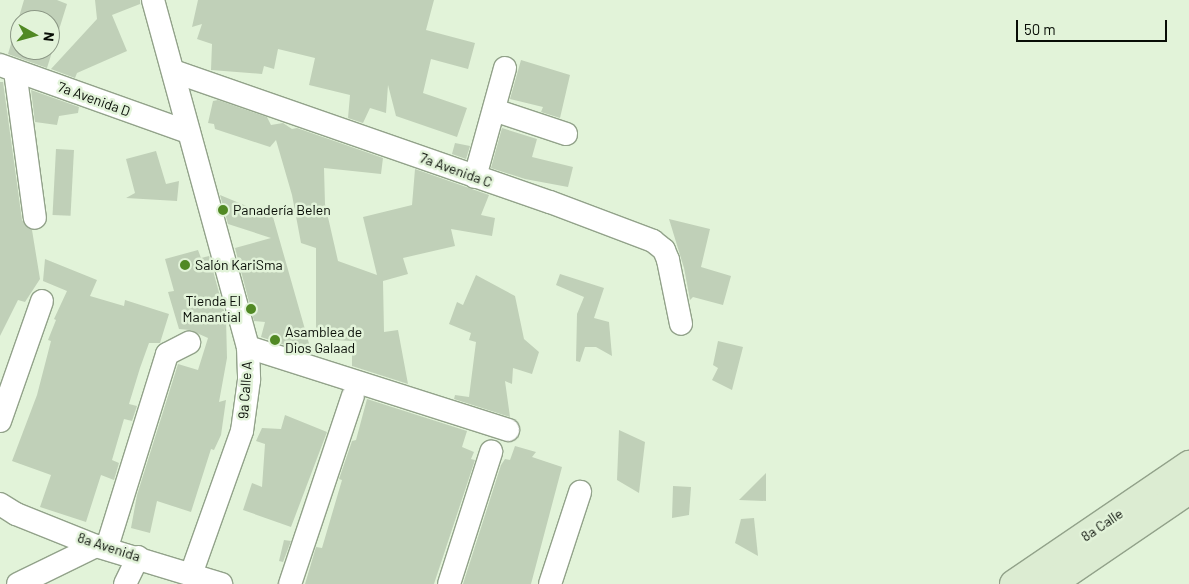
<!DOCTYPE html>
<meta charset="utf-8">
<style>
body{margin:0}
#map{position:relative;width:1189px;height:584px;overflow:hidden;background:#e2f3d9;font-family:Barlow,sans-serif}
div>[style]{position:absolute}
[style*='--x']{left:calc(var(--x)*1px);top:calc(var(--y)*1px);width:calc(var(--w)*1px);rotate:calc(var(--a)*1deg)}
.building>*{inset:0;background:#c0d0b8;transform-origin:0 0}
.roads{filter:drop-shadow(1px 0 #92a28a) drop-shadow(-1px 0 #92a28a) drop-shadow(0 1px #92a28a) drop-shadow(0 -1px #92a28a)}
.street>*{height:22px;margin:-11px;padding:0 11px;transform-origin:11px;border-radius:11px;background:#fff}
.secondary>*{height:28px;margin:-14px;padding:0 14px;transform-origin:14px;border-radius:14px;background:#dcecd2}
.dots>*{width:14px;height:14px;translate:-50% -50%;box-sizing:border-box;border:2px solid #e2f3d9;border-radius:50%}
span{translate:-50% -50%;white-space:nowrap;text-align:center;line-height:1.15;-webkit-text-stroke:5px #e2f3d9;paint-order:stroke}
.street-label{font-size:14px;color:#080d06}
.poi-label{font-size:14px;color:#080d06}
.left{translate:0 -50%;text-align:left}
.right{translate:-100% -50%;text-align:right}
.north{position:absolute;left:10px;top:10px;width:50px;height:50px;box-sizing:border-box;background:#e2f3d9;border:1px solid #8b9785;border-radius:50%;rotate:97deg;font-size:14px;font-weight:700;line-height:20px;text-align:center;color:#080d06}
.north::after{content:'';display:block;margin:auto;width:18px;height:22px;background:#518924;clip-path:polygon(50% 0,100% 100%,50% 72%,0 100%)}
.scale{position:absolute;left:1016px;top:20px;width:151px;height:22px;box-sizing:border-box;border:2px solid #080d06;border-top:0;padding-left:6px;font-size:15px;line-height:18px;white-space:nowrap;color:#080d06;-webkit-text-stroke:4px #e2f3d9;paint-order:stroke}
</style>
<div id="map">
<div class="building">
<div style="clip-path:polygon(evenodd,24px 0,57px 0,67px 4px,47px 68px,8px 54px,24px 0,20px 20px,50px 20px,50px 50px,20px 50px,20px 20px)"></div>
<div style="clip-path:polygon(95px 0,140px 0,140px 4px,112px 15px,127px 51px,77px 73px,75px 78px,51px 69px,97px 19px)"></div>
<div style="clip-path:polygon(198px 0,434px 0,426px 30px,475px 43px,468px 69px,431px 59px,423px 93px,467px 108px,457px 137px,396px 116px,388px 85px,386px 113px,370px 108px,363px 123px,348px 118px,350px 95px,309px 85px,315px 58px,278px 49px,274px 69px,264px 66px,262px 74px,211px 70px,212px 44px,197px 39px,202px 24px,192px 27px)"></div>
<div style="clip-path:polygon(521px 60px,570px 75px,560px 118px,541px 112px,543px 107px,510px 99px)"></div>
<div style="clip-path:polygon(0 82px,3px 82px,22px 220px,32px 230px,40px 279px,25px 302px,18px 300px,0 336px)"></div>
<div style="clip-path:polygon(31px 90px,79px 107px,78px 113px,59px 116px,57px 125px,35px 122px)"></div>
<div style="clip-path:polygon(218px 100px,267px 117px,271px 125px,283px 123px,292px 129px,297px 128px,383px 158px,381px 174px,324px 168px,325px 204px,338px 261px,377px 275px,363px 217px,412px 205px,415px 169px,489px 195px,481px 215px,495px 218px,492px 236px,451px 229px,455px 246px,403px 258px,408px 274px,383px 281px,384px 332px,398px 330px,408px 384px,352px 366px,352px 341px,316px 339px,316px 248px,301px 243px,292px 195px,276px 140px,270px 147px,215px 129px,214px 124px,208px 123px,213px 101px)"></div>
<div style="clip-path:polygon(502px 128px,537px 139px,532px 157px,573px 167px,568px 187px,525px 179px,491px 168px)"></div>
<div style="clip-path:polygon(455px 143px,470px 146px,466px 159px,452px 154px)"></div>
<div style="left:56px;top:149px;width:18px;height:66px;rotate:3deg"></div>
<div style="clip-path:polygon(156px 151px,166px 184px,179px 181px,177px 201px,126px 198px,135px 193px,126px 159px)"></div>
<div style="clip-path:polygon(220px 195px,273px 217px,312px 354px,261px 337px,265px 322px,254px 321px,235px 248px,271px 238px,228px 224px)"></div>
<div style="clip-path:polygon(669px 219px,710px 229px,701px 267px,731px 276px,723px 305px,693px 297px,690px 300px,684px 268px)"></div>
<div style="clip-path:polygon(198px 250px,201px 258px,209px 256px,226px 318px,227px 358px,219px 402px,226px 400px,221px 435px,214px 450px,211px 449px,191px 512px,157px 501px,150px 533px,131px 528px,137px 495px,178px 364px,198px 370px,208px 338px,190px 330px,179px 329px,168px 292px,174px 291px,165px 259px)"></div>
<div style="clip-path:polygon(45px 259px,97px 280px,90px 296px,124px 306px,125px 300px,169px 314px,160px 343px,149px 343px,140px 368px,129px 404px,137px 406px,132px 421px,124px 419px,112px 460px,119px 463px,114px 480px,101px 475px,86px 522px,40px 507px,51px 475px,12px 461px,37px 395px,51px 341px,48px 340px,56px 320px,54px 319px,67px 291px,43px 281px)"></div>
<div style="clip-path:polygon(560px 274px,604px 288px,594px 318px,609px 322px,612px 356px,596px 347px,585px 347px,580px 362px,576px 361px,577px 314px,584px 297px,556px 285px)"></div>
<div style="clip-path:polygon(476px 275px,515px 296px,524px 339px,539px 352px,532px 374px,513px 368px,512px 384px,505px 381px,510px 417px,454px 399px,455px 395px,469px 397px,476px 342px,469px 340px,471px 333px,449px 324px,457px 302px,463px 305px)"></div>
<div style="clip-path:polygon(718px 341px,743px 347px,732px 390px,712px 380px,718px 368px,713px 365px)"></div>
<div style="clip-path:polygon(367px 399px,467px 431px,462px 447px,474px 452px,471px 459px,475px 460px,434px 584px,305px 584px,316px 547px,322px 548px,342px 480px,339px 479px,352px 441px,356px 440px)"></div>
<div style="clip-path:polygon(285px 415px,327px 432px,291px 527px,243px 510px,252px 483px,262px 487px,265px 444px,256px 441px,262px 428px,281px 429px)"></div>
<div style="clip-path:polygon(619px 430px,645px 442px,639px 493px,617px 480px)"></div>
<div style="clip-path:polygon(515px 446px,536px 452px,532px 457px,562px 467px,531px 584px,463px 584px,501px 465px,505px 459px,510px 460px)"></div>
<div style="clip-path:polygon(766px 473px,766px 501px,739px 500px)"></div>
<div style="clip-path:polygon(673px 486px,691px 487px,689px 515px,672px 518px)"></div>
<div style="clip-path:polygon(754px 518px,758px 556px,735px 543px,741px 519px)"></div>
<div style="clip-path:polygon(284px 540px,291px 541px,283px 562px,279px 561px)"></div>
</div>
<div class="roads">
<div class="street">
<div style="--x:153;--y:0;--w:360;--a:74.7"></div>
<div style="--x:248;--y:347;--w:33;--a:88"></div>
<div style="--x:249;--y:380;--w:51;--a:97.8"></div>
<div style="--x:242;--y:431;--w:152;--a:109.6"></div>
<div style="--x:0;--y:65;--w:200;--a:19.6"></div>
<div style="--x:15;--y:71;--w:148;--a:82.3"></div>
<div style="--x:173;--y:71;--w:399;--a:19.2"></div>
<div style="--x:550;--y:202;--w:110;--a:20.7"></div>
<div style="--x:653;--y:241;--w:14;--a:39"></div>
<div style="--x:664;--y:250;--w:11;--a:68"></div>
<div style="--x:668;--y:260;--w:65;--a:78.5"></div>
<div style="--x:494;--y:110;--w:76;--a:18.4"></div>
<div style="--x:475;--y:177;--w:113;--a:-74.6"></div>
<div style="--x:248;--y:347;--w:273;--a:17.7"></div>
<div style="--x:0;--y:421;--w:127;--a:-70.7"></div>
<div style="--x:0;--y:504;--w:19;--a:32"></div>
<div style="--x:16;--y:514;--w:86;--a:21.8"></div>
<div style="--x:96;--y:546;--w:131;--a:16.9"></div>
<div style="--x:107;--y:547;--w:202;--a:-72.7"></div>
<div style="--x:167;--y:354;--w:25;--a:-27"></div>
<div style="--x:18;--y:584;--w:87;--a:-26"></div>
<div style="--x:125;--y:584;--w:30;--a:-64"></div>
<div style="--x:290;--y:584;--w:198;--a:-71.5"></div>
<div style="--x:449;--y:584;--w:139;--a:-72.3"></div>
<div style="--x:550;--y:584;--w:97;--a:-71.9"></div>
</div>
<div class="secondary">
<div style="--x:1014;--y:584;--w:212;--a:-34.2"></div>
<div style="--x:1051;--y:584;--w:167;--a:-34.3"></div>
</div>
</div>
<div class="dots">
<div style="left:223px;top:210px;background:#518924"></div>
<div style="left:185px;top:265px;background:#518924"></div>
<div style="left:251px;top:309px;background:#518924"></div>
<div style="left:275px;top:340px;background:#518924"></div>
</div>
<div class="street-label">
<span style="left:94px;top:99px;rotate:20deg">7a Avenida D</span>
<span style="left:456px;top:170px;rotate:20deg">7a Avenida C</span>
<span style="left:245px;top:390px;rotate:-86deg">9a Calle A</span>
<span style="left:1102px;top:525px;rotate:-34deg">8a Calle</span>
<span style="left:109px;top:547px;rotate:18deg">8a Avenida</span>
</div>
<div class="poi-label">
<span class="left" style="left:233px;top:210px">Panadería Belen</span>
<span class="left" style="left:195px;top:265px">Salón KariSma</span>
<span class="right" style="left:241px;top:309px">Tienda El<br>Manantial</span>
<span class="left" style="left:285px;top:340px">Asamblea de<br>Dios Galaad</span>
</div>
<div class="north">N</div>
<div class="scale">50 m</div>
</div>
